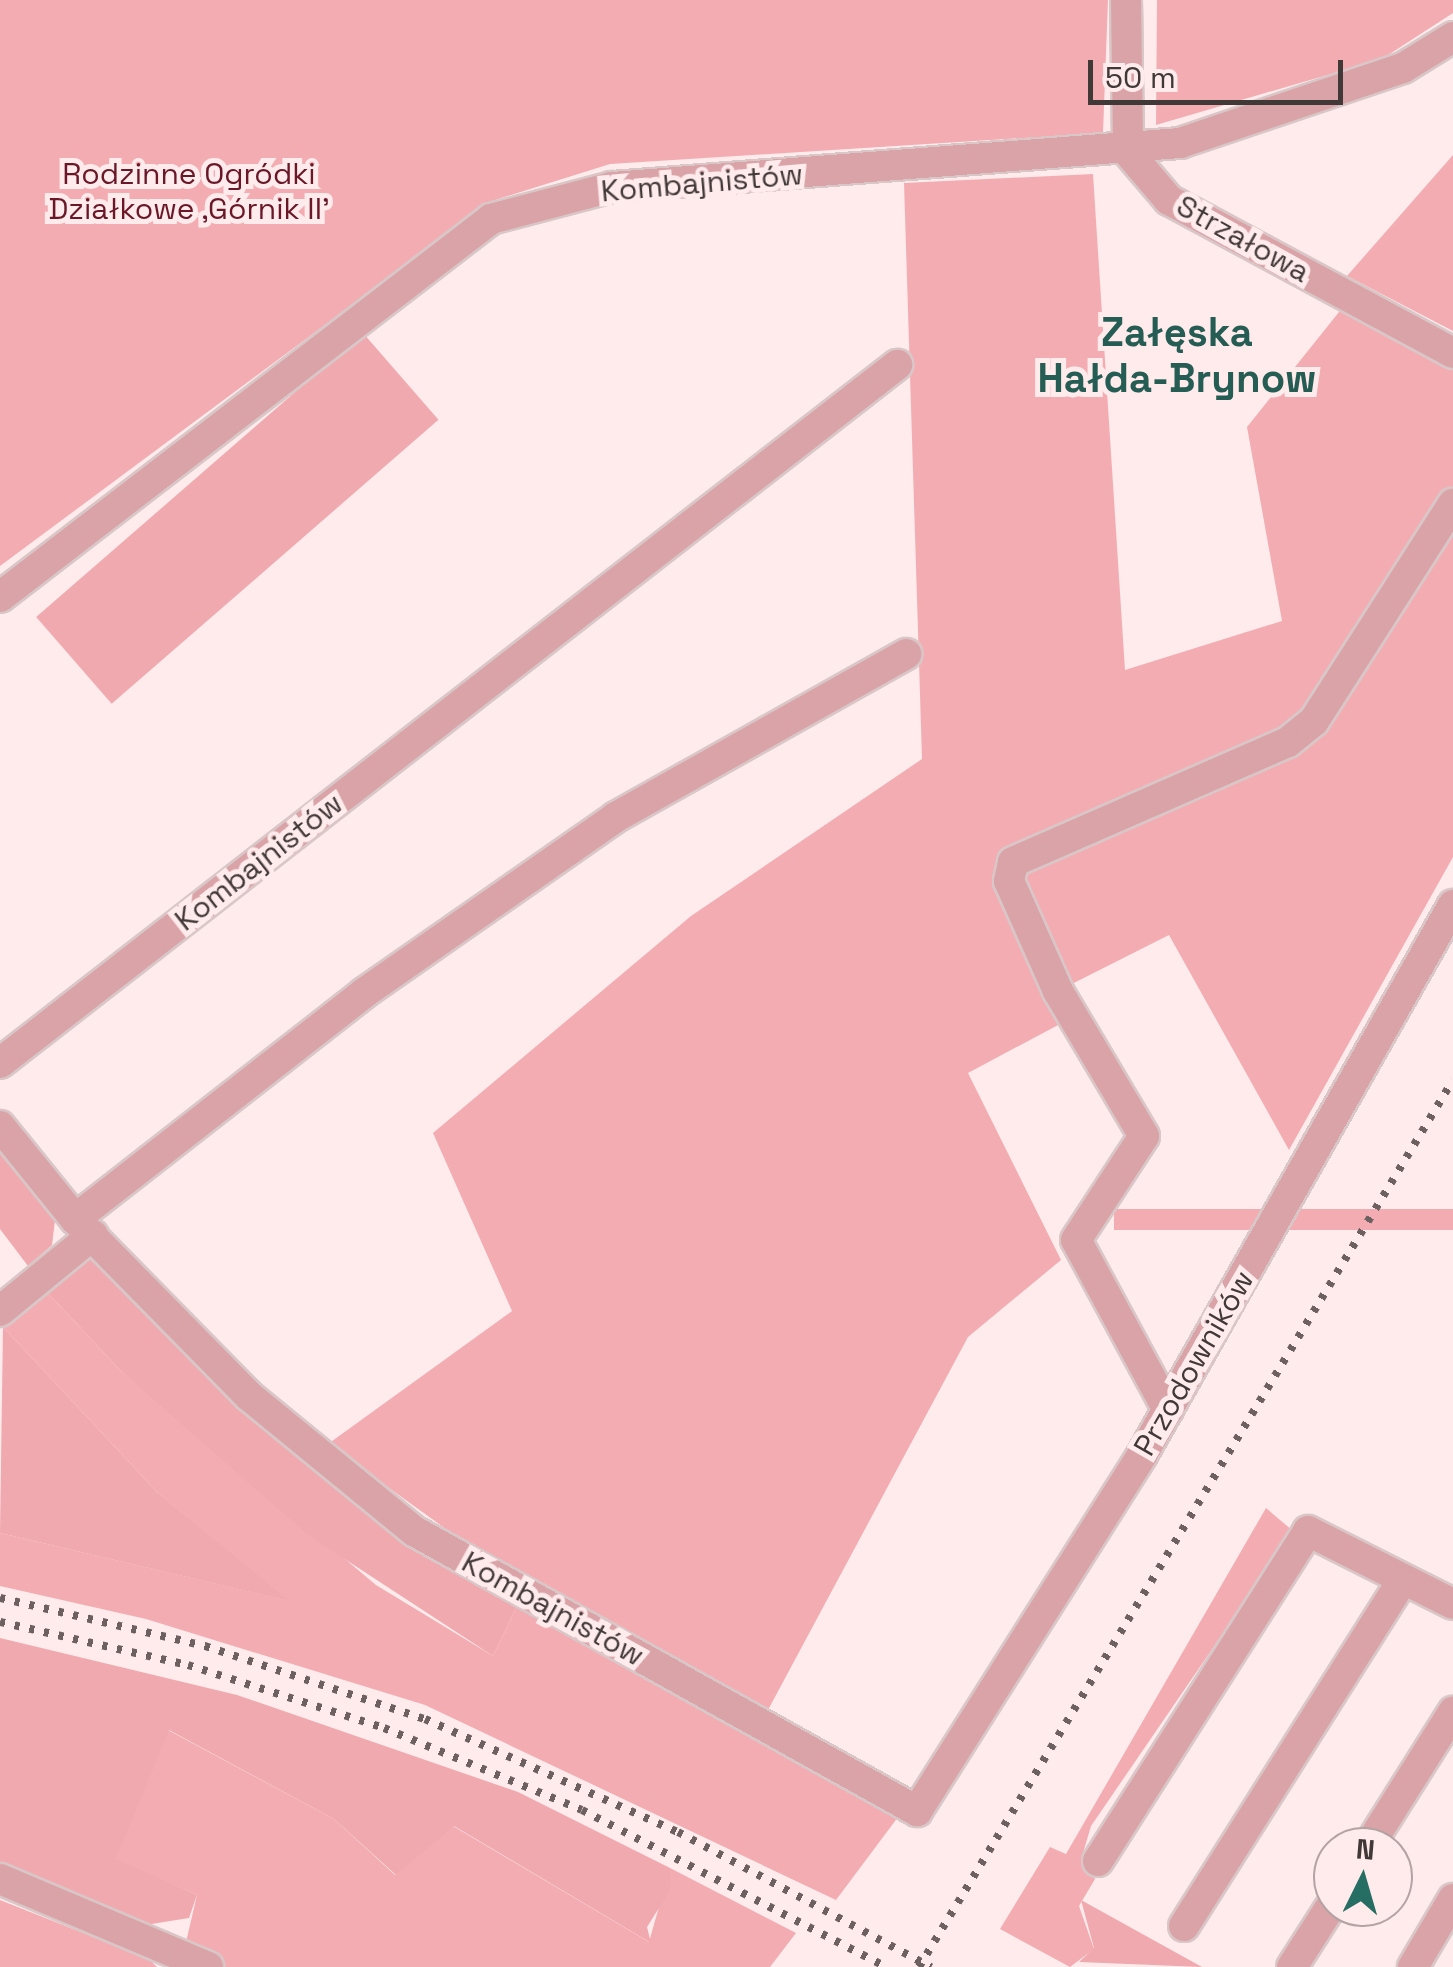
<!DOCTYPE html>
<meta charset="utf-8">
<style>
body{margin:0}
#map{position:relative;width:1453px;height:1967px;overflow:hidden;background:#ffebec;font-family:"Space Grotesk",sans-serif}
div>[style]{position:absolute}
[style*='--x']{left:calc(var(--x)*1px);top:calc(var(--y)*1px);width:calc(var(--w)*1px);rotate:calc(var(--a)*1deg)}
.green>*{inset:0;background:#f3adb2;transform-origin:0 0}
.forest>*{inset:0;background:#f0a9ae;transform-origin:0 0}
.roads{filter:drop-shadow(2px 0 #d9c7c8) drop-shadow(-2px 0 #d9c7c8) drop-shadow(0 2px #d9c7c8) drop-shadow(0 -2px #d9c7c8)}
.minor>*{height:30px;margin:-15px;padding:0 15px;transform-origin:15px;border-radius:15px;background:#daa3a7}
.rail>*{height:8px;margin-top:-4px;transform-origin:0;background:repeating-linear-gradient(90deg,#6c6061 0 5px,transparent 0 15px)}
span{translate:-50% -50%;white-space:nowrap;text-align:center;line-height:1.15;-webkit-text-stroke:10px #ffebec;paint-order:stroke}
.park-label{font-size:30px;color:#6a1828}
.street-label{font-size:30px;color:#413838}
.district-label{font-size:40px;color:#255d54;font-weight:700}
.north{position:absolute;left:1313px;top:1827px;width:100px;height:100px;box-sizing:border-box;background:#ffebec;border:2px solid #b3a3a4;border-radius:50%;rotate:5deg;font-size:28px;font-weight:700;line-height:40px;text-align:center;color:#413838}
.north::after{content:'';display:block;margin:auto;width:35px;height:45px;background:#266d63;clip-path:polygon(50% 0,100% 100%,50% 72%,0 100%)}
.scale{position:absolute;left:1088px;top:60px;width:255px;height:45px;box-sizing:border-box;border:5px solid #413838;border-top:0;padding-left:12px;font-size:30px;line-height:35px;white-space:nowrap;color:#413838;-webkit-text-stroke:8px #ffebec;paint-order:stroke}
</style>
<div id="map">
<div class="green">
<div style="clip-path:polygon(0 0,1108px 0,1103px 133px,610px 164px,492px 201px,0 566px)"></div>
<div style="clip-path:polygon(1157px 0,1453px 0,1453px 13px,1382px 59px,1156px 125px)"></div>
<div style="clip-path:polygon(1453px 155px,1453px 331px,1347px 276px)"></div>
<div style="clip-path:polygon(1093px 174px,1125px 670px,1282px 621px,1247px 427px,1343px 307px,1453px 367px,1453px 857px,1289px 1150px,1169px 935px,1048px 996px,1060px 1024px,968px 1073px,1061px 1260px,968px 1337px,768px 1710px,464px 1542px,328px 1444px,512px 1311px,433px 1133px,691px 916px,922px 759px,904px 183px)"></div>
<div style="left:1453px;top:1209px;width:21px;height:339px;rotate:90deg"></div>
<div style="clip-path:polygon(46px 1291px,121px 1371px,376px 1585px,493px 1656px,518px 1604px,901px 1813px,836px 1900px,425px 1705px,146px 1619px,0 1586px,0 1533px,286px 1600px,156px 1491px,3px 1327px)"></div>
<div style="clip-path:polygon(1266px 1508px,1293px 1531px,1091px 1826px,1081px 1860px,1095px 1879px,1079px 1906px,1094px 1949px,1070px 1967px,1000px 1929px,1050px 1847px,1066px 1854px)"></div>
<div style="clip-path:polygon(168px 1730px,334px 1819px,395px 1875px,453px 1826px,649px 1942px,670px 1868px,796px 1933px,770px 1967px,225px 1967px,186px 1942px,197px 1895px,115px 1860px)"></div>
<div style="clip-path:polygon(0 1900px,149px 1959px,157px 1967px,0 1967px)"></div>
</div>
<div class="forest">
<div style="left:363px;top:333px;width:115px;height:433px;rotate:49deg"></div>
<div style="clip-path:polygon(0 1149px,55px 1220px,52px 1245px,28px 1266px,0 1229px)"></div>
<div style="clip-path:polygon(91px 1259px,518px 1604px,493px 1656px,308px 1535px,121px 1371px,46px 1291px)"></div>
<div style="clip-path:polygon(3px 1327px,156px 1491px,289px 1601px,0 1533px)"></div>
<div style="clip-path:polygon(0 1638px,237px 1695px,518px 1792px,670px 1868px,671px 1889px,647px 1927px,651px 1943px,454px 1826px,396px 1875px,334px 1819px,169px 1730px,116px 1859px,197px 1895px,189px 1918px,139px 1926px,0 1869px)"></div>
<div style="clip-path:polygon(1081px 1900px,1202px 1967px,1079px 1962px,1094px 1948px)"></div>
</div>
<div class="roads">
<div class="minor">
<div style="--x:1126;--y:0;--w:152;--a:89.2"></div>
<div style="--x:1128;--y:152;--w:63;--a:49.5"></div>
<div style="--x:1169;--y:200;--w:323;--a:28.3"></div>
<div style="--x:0;--y:597;--w:620;--a:-37.59"></div>
<div style="--x:491;--y:219;--w:125;--a:-14.8"></div>
<div style="--x:612;--y:187;--w:570;--a:-4.43"></div>
<div style="--x:1180;--y:143;--w:235;--a:-18.6"></div>
<div style="--x:1403;--y:68;--w:59;--a:-31.8"></div>
<div style="--x:0;--y:1063;--w:1137;--a:-37.89"></div>
<div style="--x:0;--y:1126;--w:119;--a:51.1"></div>
<div style="--x:75;--y:1219;--w:248;--a:45.5"></div>
<div style="--x:249;--y:1396;--w:213;--a:39.3"></div>
<div style="--x:414;--y:1531;--w:576;--a:29.1"></div>
<div style="--x:917;--y:1811;--w:421;--a:-57.7"></div>
<div style="--x:1142;--y:1455;--w:632;--a:-60.51"></div>
<div style="--x:75;--y:1219;--w:367;--a:-38"></div>
<div style="--x:364;--y:993;--w:307;--a:-34.9"></div>
<div style="--x:616;--y:817;--w:333;--a:-29.3"></div>
<div style="--x:0;--y:1311;--w:120;--a:-39.3"></div>
<div style="--x:1168;--y:1410;--w:193;--a:-118.4"></div>
<div style="--x:1076;--y:1240;--w:124;--a:-56.8"></div>
<div style="--x:1144;--y:1136;--w:169;--a:-120.7"></div>
<div style="--x:1058;--y:991;--w:120;--a:-114"></div>
<div style="--x:1009;--y:881;--w:19;--a:-78"></div>
<div style="--x:1013;--y:862;--w:300;--a:-23.6"></div>
<div style="--x:1288;--y:742;--w:33;--a:-39"></div>
<div style="--x:1314;--y:721;--w:258;--a:-57.4"></div>
<div style="--x:1368;--y:1847;--w:160;--a:-57.8"></div>
<div style="--x:1098;--y:1861;--w:391;--a:-57.5"></div>
<div style="--x:1308;--y:1531;--w:162;--a:26.7"></div>
<div style="--x:0;--y:1879;--w:226;--a:22.9"></div>
<div style="--x:1184;--y:1926;--w:409;--a:-57.7"></div>
<div style="--x:1292;--y:1967;--w:76;--a:-57.4"></div>
<div style="--x:1413;--y:1967;--w:79;--a:-59.5"></div>
</div>
</div>
<div class="rail">
<div style="--x:0;--y:1598;--w:211;--a:13.2"></div>
<div style="--x:205;--y:1646;--w:232;--a:18.4"></div>
<div style="--x:425;--y:1719;--w:277;--a:24.1"></div>
<div style="--x:678;--y:1832;--w:287;--a:28.1"></div>
<div style="--x:0;--y:1622;--w:193;--a:12.9"></div>
<div style="--x:188;--y:1665;--w:206;--a:17.8"></div>
<div style="--x:384;--y:1728;--w:214;--a:22.5"></div>
<div style="--x:582;--y:1810;--w:342;--a:27.3"></div>
<div style="--x:919;--y:1967;--w:1035;--a:-58.95"></div>
</div>
<div class="park-label">
<span style="left:189px;top:191px">Rodzinne Ogródki<br>Działkowe ,Górnik II'</span>
</div>
<div class="street-label">
<span style="left:702px;top:183px;rotate:-5deg">Kombajnistów</span>
<span style="left:1243px;top:239px;rotate:29deg">Strzałowa</span>
<span style="left:259px;top:862px;rotate:-38deg">Kombajnistów</span>
<span style="left:1194px;top:1363px;rotate:-60deg">Przodowników</span>
<span style="left:553px;top:1609px;rotate:29deg">Kombajnistów</span>
</div>
<div class="district-label">
<span style="left:1177px;top:356px">Załęska<br>Hałda-Brynow</span>
</div>
<div class="north">N</div>
<div class="scale">50 m</div>
</div>
